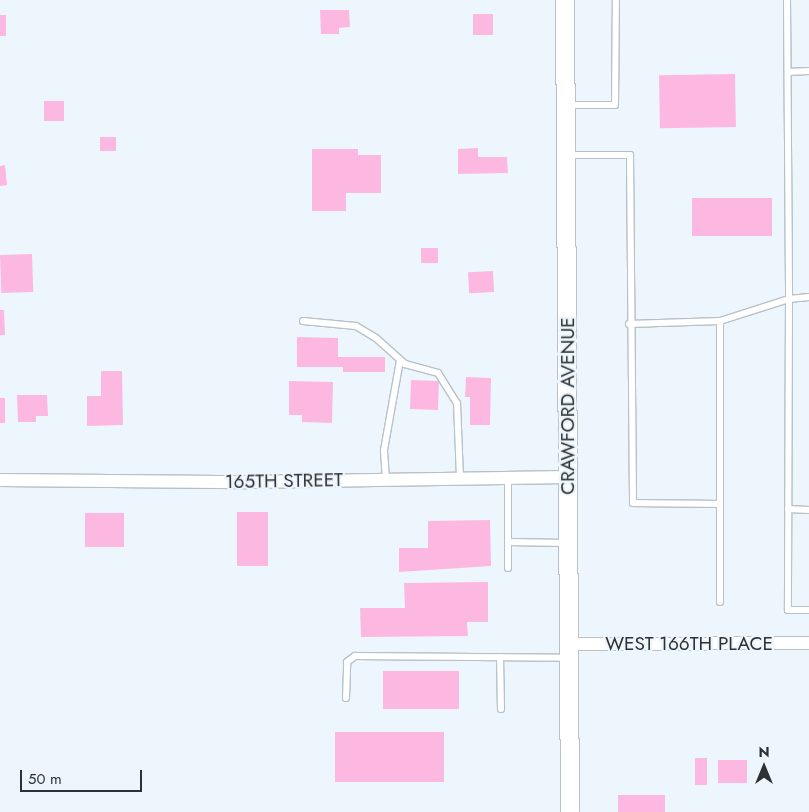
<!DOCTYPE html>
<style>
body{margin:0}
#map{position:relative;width:809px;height:812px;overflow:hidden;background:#edf6fd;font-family:Jost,sans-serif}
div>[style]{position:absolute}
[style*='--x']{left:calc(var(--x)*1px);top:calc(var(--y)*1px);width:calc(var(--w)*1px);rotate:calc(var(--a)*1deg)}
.building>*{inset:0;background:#fdb8e1;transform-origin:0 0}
.roads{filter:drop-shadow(1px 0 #b9c1c8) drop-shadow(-1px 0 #b9c1c8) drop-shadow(0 1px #b9c1c8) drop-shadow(0 -1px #b9c1c8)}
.service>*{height:6px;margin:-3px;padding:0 3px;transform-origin:3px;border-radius:3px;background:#fff}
.minor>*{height:12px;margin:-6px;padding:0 6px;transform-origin:6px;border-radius:6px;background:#fff}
.secondary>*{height:18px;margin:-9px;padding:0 9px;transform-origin:9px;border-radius:9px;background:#fff}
span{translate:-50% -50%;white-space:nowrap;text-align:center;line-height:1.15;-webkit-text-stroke:4.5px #edf6fd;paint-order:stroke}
.street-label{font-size:19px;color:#2e3134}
.north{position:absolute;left:739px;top:742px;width:50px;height:50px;-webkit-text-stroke:4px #edf6fd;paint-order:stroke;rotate:0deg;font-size:14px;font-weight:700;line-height:20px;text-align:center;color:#2e3134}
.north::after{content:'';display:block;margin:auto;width:18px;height:22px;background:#2e3134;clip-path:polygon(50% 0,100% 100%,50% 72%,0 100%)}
.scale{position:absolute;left:20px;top:770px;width:122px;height:22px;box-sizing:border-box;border:2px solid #2e3134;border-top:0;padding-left:6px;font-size:15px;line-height:18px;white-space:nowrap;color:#2e3134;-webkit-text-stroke:4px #edf6fd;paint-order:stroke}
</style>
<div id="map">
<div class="building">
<div style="clip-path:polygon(320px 10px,349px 10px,350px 27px,339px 28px,339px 34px,321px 34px)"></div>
<div style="left:473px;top:14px;width:20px;height:21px"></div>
<div style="left:0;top:15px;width:6px;height:21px"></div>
<div style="left:735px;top:74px;width:53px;height:76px;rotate:89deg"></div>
<div style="left:44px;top:101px;width:20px;height:20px"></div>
<div style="left:100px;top:137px;width:16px;height:14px"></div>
<div style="clip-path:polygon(478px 148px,478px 157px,507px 157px,508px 173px,458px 174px,458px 149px)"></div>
<div style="clip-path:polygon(312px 149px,358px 149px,358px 155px,381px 155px,381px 193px,346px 193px,346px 211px,312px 211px)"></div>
<div style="clip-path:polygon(5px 165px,7px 185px,0 186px,0 166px)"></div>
<div style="left:692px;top:198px;width:80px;height:38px"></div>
<div style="left:421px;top:248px;width:17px;height:15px"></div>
<div style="left:32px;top:254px;width:38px;height:32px;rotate:88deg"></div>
<div style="left:493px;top:271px;width:21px;height:25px;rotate:87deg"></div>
<div style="clip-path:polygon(0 310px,4px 310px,5px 335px,0 335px)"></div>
<div style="clip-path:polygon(297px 337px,338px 338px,338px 357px,385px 357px,385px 372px,343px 372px,343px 367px,297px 367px)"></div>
<div style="clip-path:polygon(101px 371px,122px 371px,123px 425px,87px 426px,87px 396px,101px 396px)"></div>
<div style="clip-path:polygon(466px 377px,491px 378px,490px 425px,470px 425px,470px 397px,465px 397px)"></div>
<div style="left:411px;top:380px;width:28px;height:29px;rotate:2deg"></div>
<div style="clip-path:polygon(289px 381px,333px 382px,332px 423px,302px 422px,302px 415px,289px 415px)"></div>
<div style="clip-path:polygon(17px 395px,47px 395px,48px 416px,36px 416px,36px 422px,18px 422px)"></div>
<div style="left:0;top:398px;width:5px;height:25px"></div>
<div style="left:237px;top:512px;width:31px;height:54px"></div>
<div style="left:85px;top:513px;width:39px;height:34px"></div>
<div style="clip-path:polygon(490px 520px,491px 566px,399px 572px,399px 548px,428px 548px,428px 521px)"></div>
<div style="clip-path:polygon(488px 582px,488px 622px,467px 622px,468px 636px,361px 637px,360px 608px,405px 608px,404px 583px)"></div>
<div style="left:459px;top:671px;width:38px;height:76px;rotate:90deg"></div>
<div style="left:335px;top:732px;width:109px;height:50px"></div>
<div style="left:695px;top:758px;width:12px;height:27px"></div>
<div style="left:747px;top:760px;width:23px;height:29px;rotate:90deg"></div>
<div style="left:618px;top:795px;width:47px;height:17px"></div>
</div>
<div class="roads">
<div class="service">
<div style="--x:787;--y:0;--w:299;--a:89.6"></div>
<div style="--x:789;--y:299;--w:20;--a:-6"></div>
<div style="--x:788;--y:72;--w:21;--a:-3"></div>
<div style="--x:566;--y:105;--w:49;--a:0"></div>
<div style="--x:615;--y:105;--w:105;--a:-89.5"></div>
<div style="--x:568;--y:155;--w:62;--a:0"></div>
<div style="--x:630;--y:155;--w:348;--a:89.5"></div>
<div style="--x:633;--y:503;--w:87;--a:0.7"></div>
<div style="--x:303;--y:321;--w:53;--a:5.4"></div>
<div style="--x:356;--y:326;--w:23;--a:31"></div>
<div style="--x:376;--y:338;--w:39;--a:42"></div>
<div style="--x:405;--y:364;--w:34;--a:15"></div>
<div style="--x:438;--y:373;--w:36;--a:58"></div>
<div style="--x:457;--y:403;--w:76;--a:87.7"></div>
<div style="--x:720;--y:321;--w:72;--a:-17.7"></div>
<div style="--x:789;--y:299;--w:311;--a:90.2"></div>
<div style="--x:788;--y:610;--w:21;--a:0"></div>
<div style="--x:629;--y:324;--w:91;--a:-1.9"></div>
<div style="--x:720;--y:321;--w:281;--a:90"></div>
<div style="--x:508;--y:478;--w:90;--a:90"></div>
<div style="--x:386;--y:480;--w:30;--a:-94"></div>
<div style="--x:384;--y:450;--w:91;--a:-79.9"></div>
<div style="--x:788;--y:509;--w:21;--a:3"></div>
<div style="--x:508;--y:542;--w:59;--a:1"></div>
<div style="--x:500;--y:657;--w:52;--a:88.9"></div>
<div style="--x:346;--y:698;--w:36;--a:-88"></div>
<div style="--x:347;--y:662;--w:10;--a:-37"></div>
<div style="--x:355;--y:656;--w:212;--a:0.5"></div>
</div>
<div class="minor">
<div style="--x:0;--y:480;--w:247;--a:0.5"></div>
<div style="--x:247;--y:482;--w:321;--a:-0.9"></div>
<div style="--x:569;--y:644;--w:240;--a:-0.2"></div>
</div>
<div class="secondary">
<div style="--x:565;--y:0;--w:812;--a:89.65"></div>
</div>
</div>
<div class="street-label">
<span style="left:568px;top:406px;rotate:-90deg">CRAWFORD AVENUE</span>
<span style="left:284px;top:481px;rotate:-1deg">165TH STREET</span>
<span style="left:689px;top:644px">WEST 166TH PLACE</span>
</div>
<div class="north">N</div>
<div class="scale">50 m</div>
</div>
